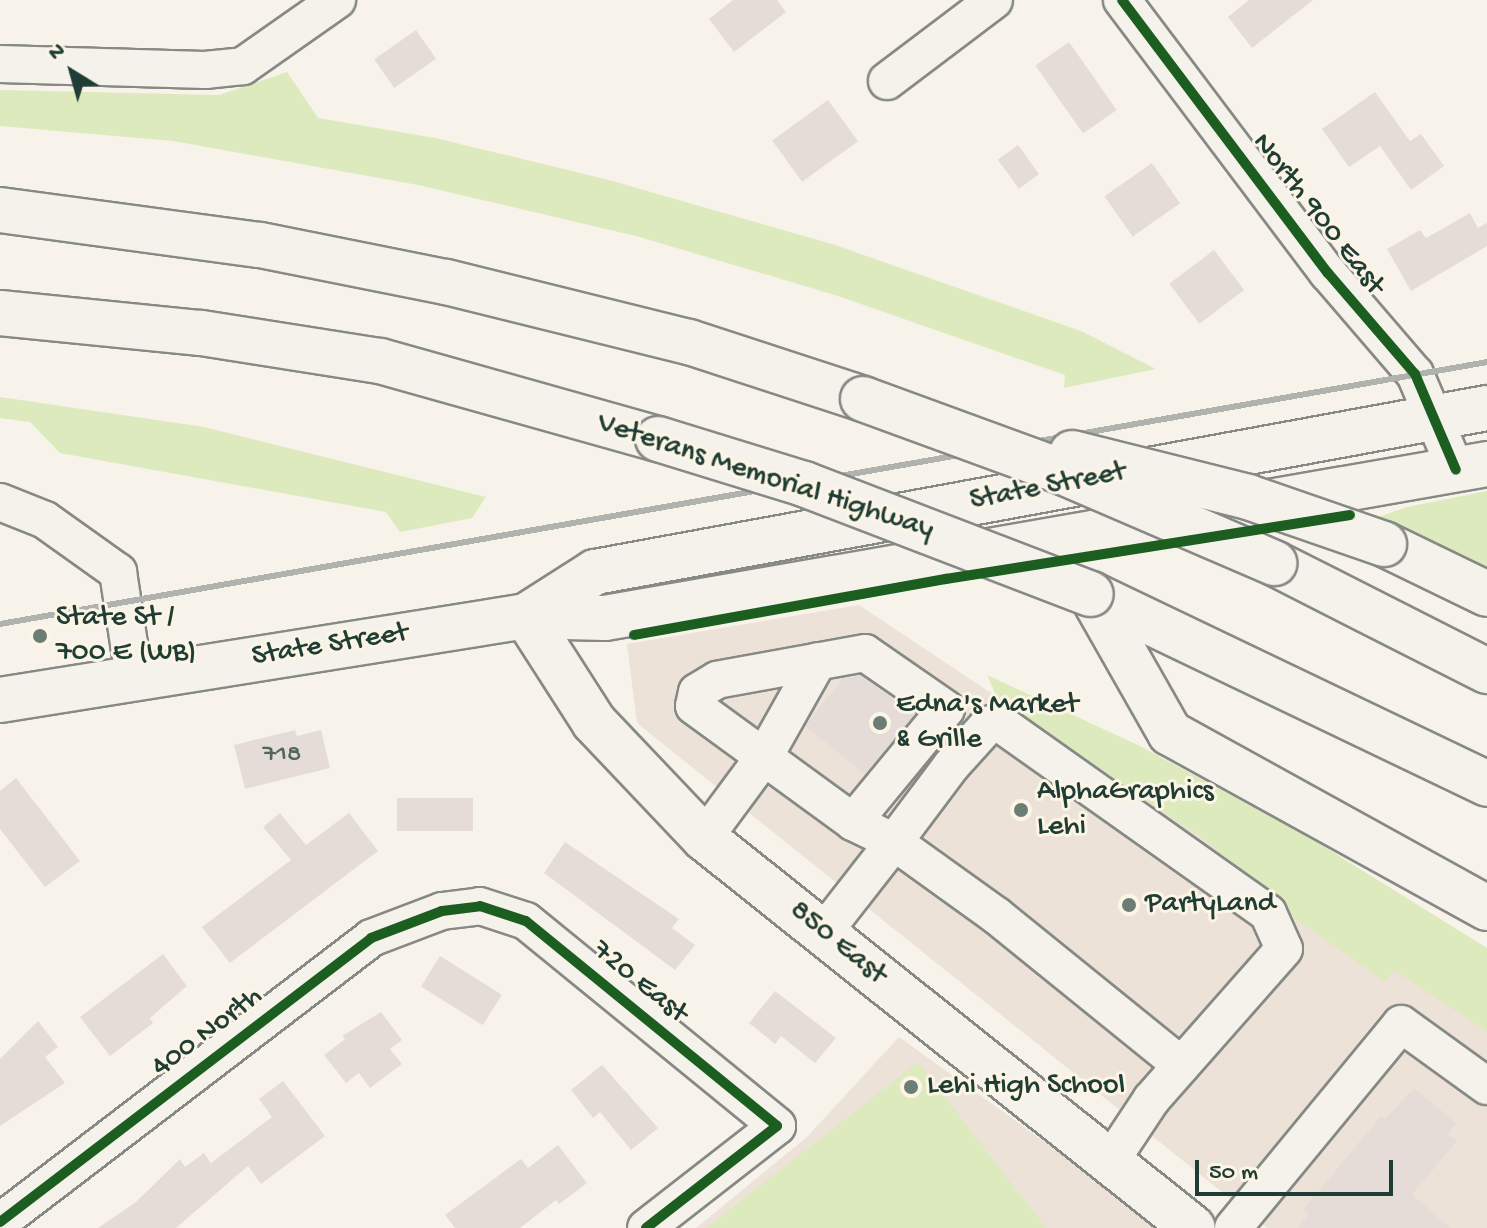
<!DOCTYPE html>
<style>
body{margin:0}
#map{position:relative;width:1487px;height:1228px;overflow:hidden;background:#f7f3ea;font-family:"Gochi Hand",sans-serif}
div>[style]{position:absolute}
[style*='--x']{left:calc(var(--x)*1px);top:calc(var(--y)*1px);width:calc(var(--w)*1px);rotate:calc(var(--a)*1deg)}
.built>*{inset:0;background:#ece2d8}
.green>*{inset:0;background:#ddeabe}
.building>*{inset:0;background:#e6dcd7;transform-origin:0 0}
.roads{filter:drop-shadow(2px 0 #868984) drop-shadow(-2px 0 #868984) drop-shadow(0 2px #868984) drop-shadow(0 -2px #868984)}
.minor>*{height:36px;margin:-18px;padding:0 18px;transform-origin:18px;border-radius:18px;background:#f5f2ec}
.major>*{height:44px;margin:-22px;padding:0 22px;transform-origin:22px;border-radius:22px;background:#f5f2ec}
.highway>*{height:44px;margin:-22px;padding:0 22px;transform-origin:22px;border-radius:22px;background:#f5f2ec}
.rail>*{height:6px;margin:-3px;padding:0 3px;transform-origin:3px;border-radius:3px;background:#b0b2ad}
.bridges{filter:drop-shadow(2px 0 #868984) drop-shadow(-2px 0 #868984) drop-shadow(0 2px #868984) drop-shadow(0 -2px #868984)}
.highway-bridge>*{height:44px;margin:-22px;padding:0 22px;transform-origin:22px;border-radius:22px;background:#f5f2ec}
.cycleway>*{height:10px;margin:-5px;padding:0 5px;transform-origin:5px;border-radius:5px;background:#1b5e20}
.dots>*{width:22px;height:22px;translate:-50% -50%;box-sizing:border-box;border:4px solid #fcf5e5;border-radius:50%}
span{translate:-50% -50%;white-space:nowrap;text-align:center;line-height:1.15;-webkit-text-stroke:6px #fcf5e5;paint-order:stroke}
.number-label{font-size:26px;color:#53665e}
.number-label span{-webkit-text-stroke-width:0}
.street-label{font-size:30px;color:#1f3d34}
.poi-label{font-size:30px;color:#1f3d34}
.left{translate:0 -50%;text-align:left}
.north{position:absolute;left:32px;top:32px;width:80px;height:80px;-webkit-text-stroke:6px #fcf5e5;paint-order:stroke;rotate:323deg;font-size:22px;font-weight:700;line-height:32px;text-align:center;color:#1f3d34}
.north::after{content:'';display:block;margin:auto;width:28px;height:36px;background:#1f3d34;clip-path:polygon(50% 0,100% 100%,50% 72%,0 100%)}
.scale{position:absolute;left:1195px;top:1160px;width:198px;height:36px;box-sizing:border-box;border:4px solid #1f3d34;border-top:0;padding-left:10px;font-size:24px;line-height:28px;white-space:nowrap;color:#1f3d34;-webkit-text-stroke:6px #fcf5e5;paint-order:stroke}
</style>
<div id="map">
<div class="built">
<div style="clip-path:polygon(859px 605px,1487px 1024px,1487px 1228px,1267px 1228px,637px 723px,627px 644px)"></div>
<div style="clip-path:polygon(899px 1037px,1102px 1183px,1156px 1228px,696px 1228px,807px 1137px)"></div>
</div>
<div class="green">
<div style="clip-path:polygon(287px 72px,318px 118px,435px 138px,609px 180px,835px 245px,1081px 331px,1156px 369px,1064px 388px,1065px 375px,835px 295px,636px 236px,418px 185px,173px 141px,0 126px,0 90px,219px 95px)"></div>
<div style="clip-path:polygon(0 397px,204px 427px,486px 497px,472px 518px,400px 532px,386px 512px,60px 453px,30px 422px,0 418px)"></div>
<div style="clip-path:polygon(1487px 491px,1487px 585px,1373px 519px,1407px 507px)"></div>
<div style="clip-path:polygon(987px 675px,1140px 746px,1310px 838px,1487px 948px,1487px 1032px,1395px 971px,1384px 981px,1238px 879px,1214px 846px,1128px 788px,1099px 782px,1004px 714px)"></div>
<div style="clip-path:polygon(918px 1062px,1046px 1228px,706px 1228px)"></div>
</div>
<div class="building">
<div style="clip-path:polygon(733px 0,777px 0,786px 12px,734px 52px,709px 19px)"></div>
<div style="clip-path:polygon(1249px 0,1313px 0,1252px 48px,1228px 17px)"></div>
<div style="left:416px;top:30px;width:35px;height:51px;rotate:55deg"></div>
<div style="left:1069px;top:42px;width:83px;height:41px;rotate:55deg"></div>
<div style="clip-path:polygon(1375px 92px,1410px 141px,1421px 134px,1444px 166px,1411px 190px,1380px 146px,1349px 167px,1322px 129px)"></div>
<div style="left:828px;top:100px;width:51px;height:69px;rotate:54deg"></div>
<div style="left:1018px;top:145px;width:36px;height:25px;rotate:54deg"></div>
<div style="left:1152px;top:163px;width:49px;height:58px;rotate:55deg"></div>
<div style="clip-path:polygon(1470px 213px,1478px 228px,1487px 223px,1487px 246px,1411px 291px,1387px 249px,1420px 230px,1426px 238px)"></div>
<div style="left:1214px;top:250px;width:50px;height:56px;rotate:53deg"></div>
<div style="clip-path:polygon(860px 675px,914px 715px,865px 774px,805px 726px,843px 678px)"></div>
<div style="clip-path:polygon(295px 730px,297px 736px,321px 730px,330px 768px,245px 789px,234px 745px)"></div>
<div style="clip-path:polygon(16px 778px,80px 861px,45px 887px,0 829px,0 791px)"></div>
<div style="left:473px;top:798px;width:33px;height:76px;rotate:90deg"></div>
<div style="clip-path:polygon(280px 813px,306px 845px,349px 813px,378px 851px,230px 963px,202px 927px,291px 860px,263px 827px)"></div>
<div style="clip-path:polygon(565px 842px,679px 919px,672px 928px,695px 945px,675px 970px,544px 873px)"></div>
<div style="clip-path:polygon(163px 954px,187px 986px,150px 1018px,153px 1023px,110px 1056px,80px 1017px)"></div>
<div style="left:440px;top:956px;width:73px;height:36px;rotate:32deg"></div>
<div style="clip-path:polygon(775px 991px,836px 1038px,815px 1063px,781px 1036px,775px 1044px,749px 1023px)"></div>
<div style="clip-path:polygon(381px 1012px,402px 1040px,390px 1049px,402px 1064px,370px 1088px,359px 1073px,346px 1083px,324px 1055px,345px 1039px,342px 1036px)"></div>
<div style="clip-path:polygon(38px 1021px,58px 1047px,45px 1057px,65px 1083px,0 1126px,0 1059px)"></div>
<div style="clip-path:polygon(602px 1065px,658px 1128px,631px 1150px,600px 1112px,593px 1118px,571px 1090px)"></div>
<div style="clip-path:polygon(283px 1081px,325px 1136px,261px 1184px,248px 1166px,176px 1228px,98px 1228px,136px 1202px,180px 1159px,185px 1167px,204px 1153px,211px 1163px,272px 1117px,259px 1099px)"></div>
<div style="clip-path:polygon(1414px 1088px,1456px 1123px,1448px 1134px,1457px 1141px,1412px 1195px,1451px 1228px,1298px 1228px,1309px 1214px,1303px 1210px,1381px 1116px,1385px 1119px)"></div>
<div style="clip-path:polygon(558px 1145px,587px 1183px,559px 1204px,556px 1200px,520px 1228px,455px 1228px,445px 1215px,521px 1159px,528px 1168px)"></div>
</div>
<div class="roads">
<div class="minor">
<div style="--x:1122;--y:0;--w:342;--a:53"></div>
<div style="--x:1328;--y:273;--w:133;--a:49.3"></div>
<div style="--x:1415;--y:374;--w:104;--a:66.9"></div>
<div style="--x:0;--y:64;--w:205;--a:1.7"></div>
<div style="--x:205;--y:70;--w:38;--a:-6"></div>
<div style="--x:243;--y:66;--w:115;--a:-35.1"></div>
<div style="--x:887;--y:81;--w:134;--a:-37.1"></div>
<div style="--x:0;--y:502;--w:48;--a:21.8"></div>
<div style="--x:45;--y:520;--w:90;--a:35.5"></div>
<div style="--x:118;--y:572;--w:106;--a:81.3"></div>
<div style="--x:853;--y:822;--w:146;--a:-50.5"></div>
<div style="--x:946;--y:709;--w:98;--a:-145.3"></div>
<div style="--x:865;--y:653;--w:150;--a:169.7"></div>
<div style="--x:717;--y:680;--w:23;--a:149"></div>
<div style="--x:697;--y:692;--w:14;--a:102"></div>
<div style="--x:694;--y:706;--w:197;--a:36.1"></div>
<div style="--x:853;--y:822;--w:46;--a:26"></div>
<div style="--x:894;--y:842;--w:95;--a:-53.1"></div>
<div style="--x:951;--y:766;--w:55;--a:-47.9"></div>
<div style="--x:988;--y:725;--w:10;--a:-17"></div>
<div style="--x:998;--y:722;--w:331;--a:35.3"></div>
<div style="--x:1268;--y:913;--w:39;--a:66"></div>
<div style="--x:1284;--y:949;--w:201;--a:131.4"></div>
<div style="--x:1151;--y:1100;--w:74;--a:123.5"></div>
<div style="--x:704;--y:838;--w:101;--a:-53.5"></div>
<div style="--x:764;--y:757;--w:110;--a:-60.6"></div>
<div style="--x:823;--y:933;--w:115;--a:-52"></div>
<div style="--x:894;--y:842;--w:127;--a:35.7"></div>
<div style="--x:997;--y:916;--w:237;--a:39"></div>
<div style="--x:0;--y:1222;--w:467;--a:-37.4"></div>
<div style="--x:371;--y:938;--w:76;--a:-20.8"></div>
<div style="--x:442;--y:911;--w:38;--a:-7"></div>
<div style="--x:480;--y:906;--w:48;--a:18.1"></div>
<div style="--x:526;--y:921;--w:324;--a:39.2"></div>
<div style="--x:777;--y:1126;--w:166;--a:142.1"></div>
<div style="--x:1233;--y:1228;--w:264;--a:-50.5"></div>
<div style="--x:1401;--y:1024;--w:106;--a:35.8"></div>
</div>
<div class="major">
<div style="--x:526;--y:616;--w:82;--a:-32.5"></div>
<div style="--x:595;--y:572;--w:907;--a:-10.42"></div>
<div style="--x:526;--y:616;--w:126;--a:57.3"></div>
<div style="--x:594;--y:722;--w:160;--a:46.5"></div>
<div style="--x:704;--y:838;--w:625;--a:38.57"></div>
<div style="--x:0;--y:700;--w:533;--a:-9.07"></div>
<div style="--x:526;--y:616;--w:79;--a:1.5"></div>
<div style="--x:605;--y:618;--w:895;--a:-9.9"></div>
</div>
<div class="highway">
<div style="--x:0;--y:210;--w:262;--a:7.7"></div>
<div style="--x:260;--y:245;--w:190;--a:11.3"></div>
<div style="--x:446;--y:282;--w:250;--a:13.9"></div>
<div style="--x:689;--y:342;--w:183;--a:18.1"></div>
<div style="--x:0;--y:313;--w:202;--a:5.7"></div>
<div style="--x:201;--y:333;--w:181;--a:8.9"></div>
<div style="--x:380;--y:361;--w:289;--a:15.7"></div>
<div style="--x:1384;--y:544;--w:114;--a:25.9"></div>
<div style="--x:1274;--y:563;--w:239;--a:26.9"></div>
<div style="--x:1091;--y:594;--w:160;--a:60.4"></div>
<div style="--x:1170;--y:733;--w:362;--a:28.9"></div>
<div style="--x:1091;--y:594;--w:439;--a:25.6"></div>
</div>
</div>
<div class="rail">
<div style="--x:0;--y:624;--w:1510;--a:-9.99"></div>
</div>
<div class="bridges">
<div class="highway-bridge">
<div style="--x:863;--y:399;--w:215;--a:20.1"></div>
<div style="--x:1065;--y:473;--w:228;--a:23.3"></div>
<div style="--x:658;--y:439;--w:153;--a:17.1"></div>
<div style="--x:804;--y:484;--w:307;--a:21"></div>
<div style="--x:1072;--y:453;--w:181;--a:14"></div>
<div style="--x:1248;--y:497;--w:144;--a:19.1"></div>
</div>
</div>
<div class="cycleway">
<div style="--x:1122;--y:0;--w:342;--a:53"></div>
<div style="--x:1328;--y:273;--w:133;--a:49.3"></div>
<div style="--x:1415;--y:374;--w:104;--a:66.9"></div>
<div style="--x:634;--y:635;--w:317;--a:-10.2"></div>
<div style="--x:946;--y:579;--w:409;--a:-9"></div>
<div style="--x:0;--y:1222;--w:467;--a:-37.4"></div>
<div style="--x:371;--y:938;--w:76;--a:-20.8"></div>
<div style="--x:442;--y:911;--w:38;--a:-7"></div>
<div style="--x:480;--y:906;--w:48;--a:18.1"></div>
<div style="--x:526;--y:921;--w:324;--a:39.2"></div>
<div style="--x:777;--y:1126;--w:166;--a:142.1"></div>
</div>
<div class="dots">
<div style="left:40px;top:636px;background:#6b7d74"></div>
<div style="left:880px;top:723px;background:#6b7d74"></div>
<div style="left:1021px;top:810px;background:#6b7d74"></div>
<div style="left:1129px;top:905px;background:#6b7d74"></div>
<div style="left:911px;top:1087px;background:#6b7d74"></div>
</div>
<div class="number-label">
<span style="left:282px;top:756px">718</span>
</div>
<div class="street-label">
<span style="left:1317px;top:215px;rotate:52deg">North 900 East</span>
<span style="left:765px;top:478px;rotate:18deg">Veterans Memorial Highway</span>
<span style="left:1048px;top:488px;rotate:-11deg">State Street</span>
<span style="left:330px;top:646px;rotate:-9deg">State Street</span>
<span style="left:837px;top:944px;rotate:39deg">850 East</span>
<span style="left:639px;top:983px;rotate:39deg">720 East</span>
<span style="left:208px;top:1033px;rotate:-37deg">400 North</span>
</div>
<div class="poi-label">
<span class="left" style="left:56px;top:636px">State St /<br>700 E (WB)</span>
<span class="left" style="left:896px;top:723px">Edna's Market<br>&amp; Grille</span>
<span class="left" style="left:1037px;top:810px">AlphaGraphics<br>Lehi</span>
<span class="left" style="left:1145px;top:905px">PartyLand</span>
<span class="left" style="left:927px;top:1087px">Lehi High School</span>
</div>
<div class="north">N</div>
<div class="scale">50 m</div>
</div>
